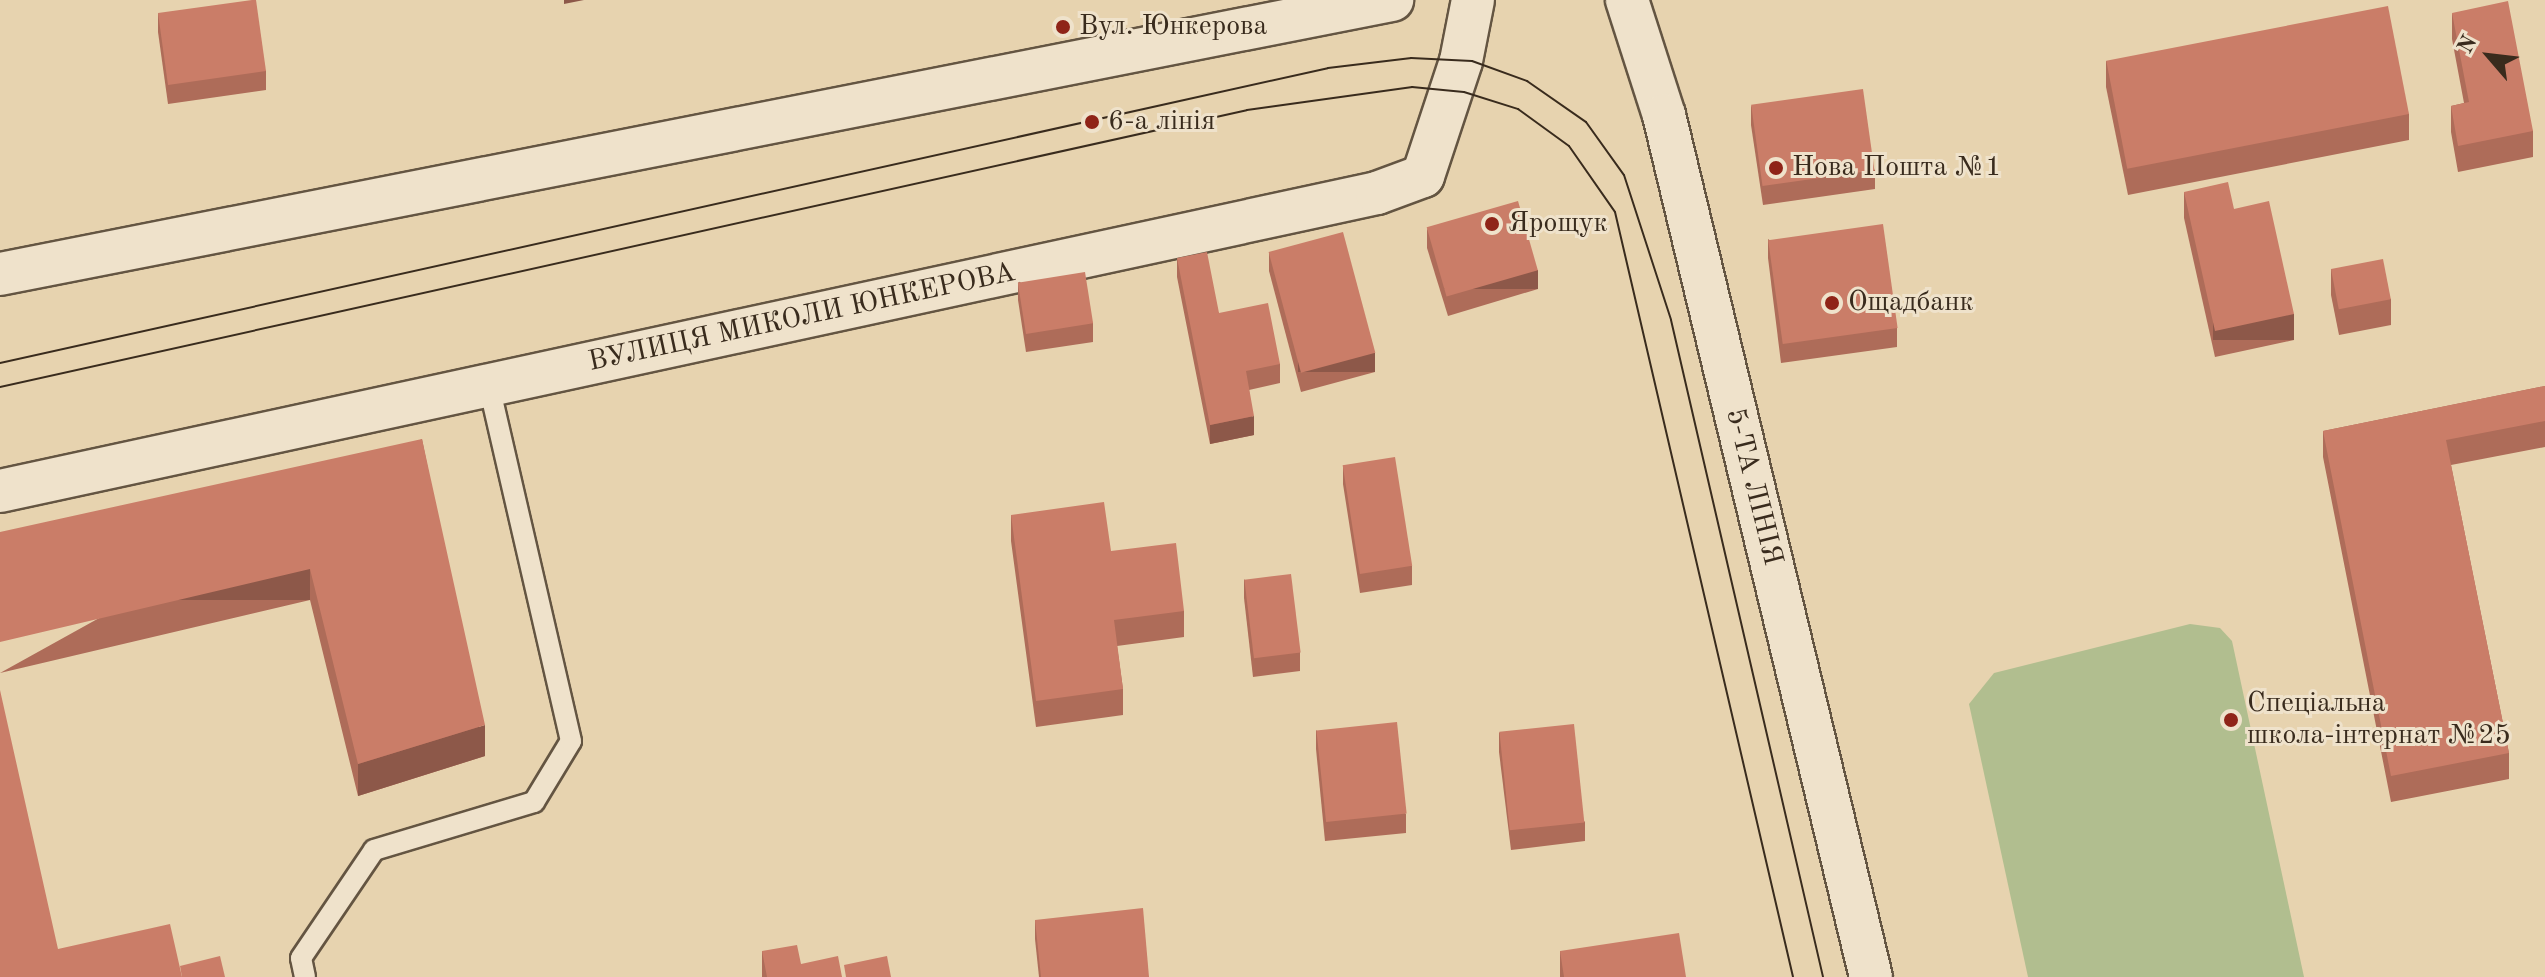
<!DOCTYPE html>
<meta charset="utf-8">
<style>
body{margin:0}
#map{position:relative;width:2545px;height:977px;overflow:hidden;background:#e7d3af;font-family:"Old Standard TT",serif}
div>[style]{position:absolute}
[style*='--x']{left:calc(var(--x)*1px);top:calc(var(--y)*1px);width:calc(var(--w)*1px);rotate:calc(var(--a)*1deg)}
.green>*{inset:0;background:#b1be8f}
.roads{filter:drop-shadow(2px 0 #645542) drop-shadow(-2px 0 #645542) drop-shadow(0 2px #645542) drop-shadow(0 -2px #645542)}
.service>*{height:20px;margin:-10px;padding:0 10px;transform-origin:10px;border-radius:10px;background:#efe2cb}
.minor>*{height:42px;margin:-21px;padding:0 21px;transform-origin:21px;border-radius:21px;background:#efe2cb}
.tram>*{height:2px;margin:-1px;padding:0 1px;transform-origin:1px;border-radius:1px;background:#392b1d}
.wall>*{inset:0;background:#ae6c59}
.shaded-wall>*{inset:0;background:#8d5849;transform-origin:0 0}
.building>*{inset:0;background:#ca7d68;transform-origin:0 0}
.dots>*{width:22px;height:22px;translate:-50% -50%;box-sizing:border-box;border:4px solid #efe2cb;border-radius:50%}
span{translate:-50% -50%;white-space:nowrap;text-align:center;line-height:1.15;-webkit-text-stroke:6px #efe2cb;paint-order:stroke}
.poi-label{font-size:28px;color:#392b1d}
.left{translate:0 -50%;text-align:left}
.street-label{font-size:28px;color:#392b1d}
.north{position:absolute;left:2449px;top:16px;width:80px;height:80px;-webkit-text-stroke:6px #efe2cb;paint-order:stroke;rotate:298deg;font-size:22px;font-weight:700;line-height:32px;text-align:center;color:#392b1d}
.north::after{content:'';display:block;margin:auto;width:28px;height:36px;background:#392b1d;clip-path:polygon(50% 0,100% 100%,50% 72%,0 100%)}
</style>
<div id="map">
<div class="green">
<div style="clip-path:polygon(2190px 624px,2220px 628px,2232px 641px,2304px 977px,2028px 977px,1969px 704px,1994px 673px)"></div>
</div>
<div class="roads">
<div class="service">
<div style="--x:305;--y:977;--w:19;--a:-102"></div>
<div style="--x:301;--y:958;--w:130;--a:-55.9"></div>
<div style="--x:374;--y:850;--w:167;--a:-16.7"></div>
<div style="--x:534;--y:802;--w:71;--a:-58.8"></div>
<div style="--x:571;--y:741;--w:365;--a:-103"></div>
</div>
<div class="minor">
<div style="--x:1627;--y:0;--w:121;--a:72.2"></div>
<div style="--x:1664;--y:115;--w:887;--a:76.5"></div>
<div style="--x:0;--y:274;--w:1419;--a:-11.14"></div>
<div style="--x:0;--y:491;--w:1409;--a:-12.21"></div>
<div style="--x:1377;--y:193;--w:49;--a:-20.3"></div>
<div style="--x:1423;--y:176;--w:121;--a:-71.7"></div>
<div style="--x:1461;--y:61;--w:62;--a:-78.9"></div>
</div>
</div>
<div class="tram">
<div style="--x:0;--y:363;--w:1360;--a:-12.52"></div>
<div style="--x:1328;--y:68;--w:84;--a:-6.9"></div>
<div style="--x:1411;--y:58;--w:61;--a:2.8"></div>
<div style="--x:1472;--y:61;--w:59;--a:20"></div>
<div style="--x:1527;--y:81;--w:72;--a:34.8"></div>
<div style="--x:1586;--y:122;--w:65;--a:54.4"></div>
<div style="--x:1624;--y:175;--w:152;--a:72"></div>
<div style="--x:1671;--y:320;--w:674;--a:76.97"></div>
<div style="--x:0;--y:387;--w:1277;--a:-12.52"></div>
<div style="--x:1247;--y:110;--w:167;--a:-7.9"></div>
<div style="--x:1412;--y:87;--w:52;--a:5.5"></div>
<div style="--x:1464;--y:92;--w:57;--a:17.5"></div>
<div style="--x:1518;--y:109;--w:63;--a:36"></div>
<div style="--x:1569;--y:146;--w:80;--a:55.1"></div>
<div style="--x:1615;--y:212;--w:785;--a:76.9"></div>
</div>
<div class="wall">
<div style="clip-path:polygon(158px 13px,266px 71px,266px 90px,168px 104px,158px 32px)"></div>
<div style="clip-path:polygon(2452px 13px,2533px 131px,2533px 157px,2458px 172px,2451px 132px,2451px 106px,2464px 103px,2452px 39px)"></div>
<div style="clip-path:polygon(2106px 61px,2409px 114px,2409px 140px,2128px 195px,2106px 87px)"></div>
<div style="clip-path:polygon(1751px 106px,1875px 170px,1875px 189px,1763px 205px,1751px 125px)"></div>
<div style="clip-path:polygon(2184px 192px,2234px 209px,2294px 340px,2215px 357px,2184px 218px)"></div>
<div style="clip-path:polygon(1427px 229px,1538px 289px,1448px 316px,1427px 248px)"></div>
<div style="clip-path:polygon(1768px 239px,1897px 328px,1897px 347px,1781px 363px,1768px 258px)"></div>
<div style="clip-path:polygon(1269px 252px,1375px 372px,1301px 392px,1269px 271px)"></div>
<div style="clip-path:polygon(1177px 258px,1219px 313px,1280px 364px,1280px 383px,1249px 390px,1254px 435px,1210px 444px,1177px 277px)"></div>
<div style="clip-path:polygon(2331px 269px,2391px 299px,2391px 325px,2339px 335px,2331px 295px)"></div>
<div style="clip-path:polygon(1018px 281px,1093px 323px,1093px 342px,1026px 352px,1018px 300px)"></div>
<div style="clip-path:polygon(2545px 386px,2545px 447px,2451px 465px,2509px 753px,2509px 779px,2391px 802px,2323px 457px,2323px 431px)"></div>
<div style="clip-path:polygon(422px 439px,485px 756px,358px 796px,310px 600px,0 673px)"></div>
<div style="clip-path:polygon(1343px 465px,1412px 566px,1412px 585px,1360px 593px,1343px 484px)"></div>
<div style="clip-path:polygon(1011px 515px,1111px 551px,1184px 611px,1184px 637px,1117px 646px,1123px 689px,1123px 715px,1036px 727px,1011px 541px)"></div>
<div style="clip-path:polygon(1244px 579px,1300px 652px,1300px 671px,1253px 677px,1244px 598px)"></div>
<div style="clip-path:polygon(1316px 730px,1406px 814px,1406px 833px,1325px 841px,1316px 749px)"></div>
<div style="clip-path:polygon(1499px 732px,1585px 822px,1585px 841px,1511px 850px,1499px 752px)"></div>
<div style="clip-path:polygon(1035px 920px,1149px 977px,1039px 977px,1035px 939px)"></div>
<div style="clip-path:polygon(762px 951px,801px 964px,842px 977px,762px 977px)"></div>
<div style="clip-path:polygon(1560px 951px,1686px 977px,1560px 977px)"></div>
</div>
<div class="shaded-wall">
<div style="clip-path:polygon(564px 0,584px 0,564px 4px)"></div>
<div style="left:1538px;top:270px;width:19px;height:94px;rotate:90deg"></div>
<div style="left:2294px;top:314px;width:26px;height:81px;rotate:90deg"></div>
<div style="left:1375px;top:353px;width:19px;height:77px;rotate:90deg"></div>
<div style="clip-path:polygon(1254px 416px,1254px 435px,1210px 444px,1210px 425px)"></div>
<div style="left:310px;top:569px;width:31px;height:318px;rotate:90deg"></div>
<div style="clip-path:polygon(485px 725px,485px 756px,358px 796px,358px 764px)"></div>
</div>
<div class="building">
<div style="clip-path:polygon(252px 0,256px 0,266px 71px,168px 85px,158px 13px)"></div>
<div style="clip-path:polygon(2508px 1px,2533px 131px,2458px 146px,2451px 106px,2469px 102px,2452px 13px)"></div>
<div style="left:2388px;top:6px;width:110px;height:287px;rotate:79deg"></div>
<div style="left:1863px;top:89px;width:82px;height:113px;rotate:82deg"></div>
<div style="clip-path:polygon(2228px 182px,2234px 209px,2269px 201px,2294px 314px,2215px 331px,2184px 192px)"></div>
<div style="left:1518px;top:201px;width:72px;height:95px;rotate:74deg"></div>
<div style="left:1883px;top:224px;width:105px;height:116px;rotate:82deg"></div>
<div style="left:1343px;top:232px;width:125px;height:77px;rotate:75deg"></div>
<div style="clip-path:polygon(1207px 252px,1219px 313px,1268px 303px,1280px 364px,1246px 371px,1254px 416px,1210px 425px,1177px 258px)"></div>
<div style="left:2383px;top:259px;width:41px;height:53px;rotate:79deg"></div>
<div style="left:1085px;top:272px;width:52px;height:68px;rotate:81deg"></div>
<div style="clip-path:polygon(2545px 386px,2545px 421px,2446px 440px,2509px 753px,2391px 776px,2323px 431px)"></div>
<div style="clip-path:polygon(422px 439px,485px 725px,358px 764px,310px 569px,0 642px,0 532px)"></div>
<div style="left:1395px;top:457px;width:110px;height:53px;rotate:81deg"></div>
<div style="clip-path:polygon(1104px 502px,1111px 551px,1176px 543px,1184px 611px,1114px 620px,1123px 689px,1036px 701px,1011px 515px)"></div>
<div style="left:1291px;top:574px;width:79px;height:47px;rotate:83deg"></div>
<div style="clip-path:polygon(0 690px,58px 949px,170px 924px,182px 977px,0 977px)"></div>
<div style="left:1397px;top:722px;width:92px;height:81px;rotate:84deg"></div>
<div style="left:1574px;top:724px;width:99px;height:75px;rotate:84deg"></div>
<div style="clip-path:polygon(1143px 908px,1149px 977px,1041px 977px,1035px 920px)"></div>
<div style="clip-path:polygon(1679px 933px,1686px 977px,1564px 977px,1560px 951px)"></div>
<div style="clip-path:polygon(797px 945px,801px 964px,838px 956px,842px 977px,767px 977px,762px 951px)"></div>
<div style="clip-path:polygon(220px 956px,225px 977px,182px 977px,180px 966px)"></div>
<div style="clip-path:polygon(887px 956px,891px 977px,846px 977px,844px 965px)"></div>
</div>
<div class="dots">
<div style="left:1063px;top:27px;background:#8f2418"></div>
<div style="left:1092px;top:122px;background:#8f2418"></div>
<div style="left:1776px;top:168px;background:#8f2418"></div>
<div style="left:1492px;top:224px;background:#8f2418"></div>
<div style="left:1832px;top:303px;background:#8f2418"></div>
<div style="left:2231px;top:720px;background:#8f2418"></div>
</div>
<div class="poi-label">
<span class="left" style="left:1079px;top:27px">Вул. Юнкерова</span>
<span class="left" style="left:1108px;top:122px">6-а лінія</span>
<span class="left" style="left:1792px;top:168px">Нова Пошта №1</span>
<span class="left" style="left:1508px;top:224px">Ярощук</span>
<span class="left" style="left:1848px;top:303px">Ощадбанк</span>
<span class="left" style="left:2247px;top:720px">Спеціальна<br>школа-інтернат №25</span>
</div>
<div class="street-label">
<span style="left:802px;top:318px;rotate:-12deg">ВУЛИЦЯ МИКОЛИ ЮНКЕРОВА</span>
<span style="left:1753px;top:487px;rotate:76deg">5-ТА ЛІНІЯ</span>
</div>
<div class="north">N</div>
</div>
